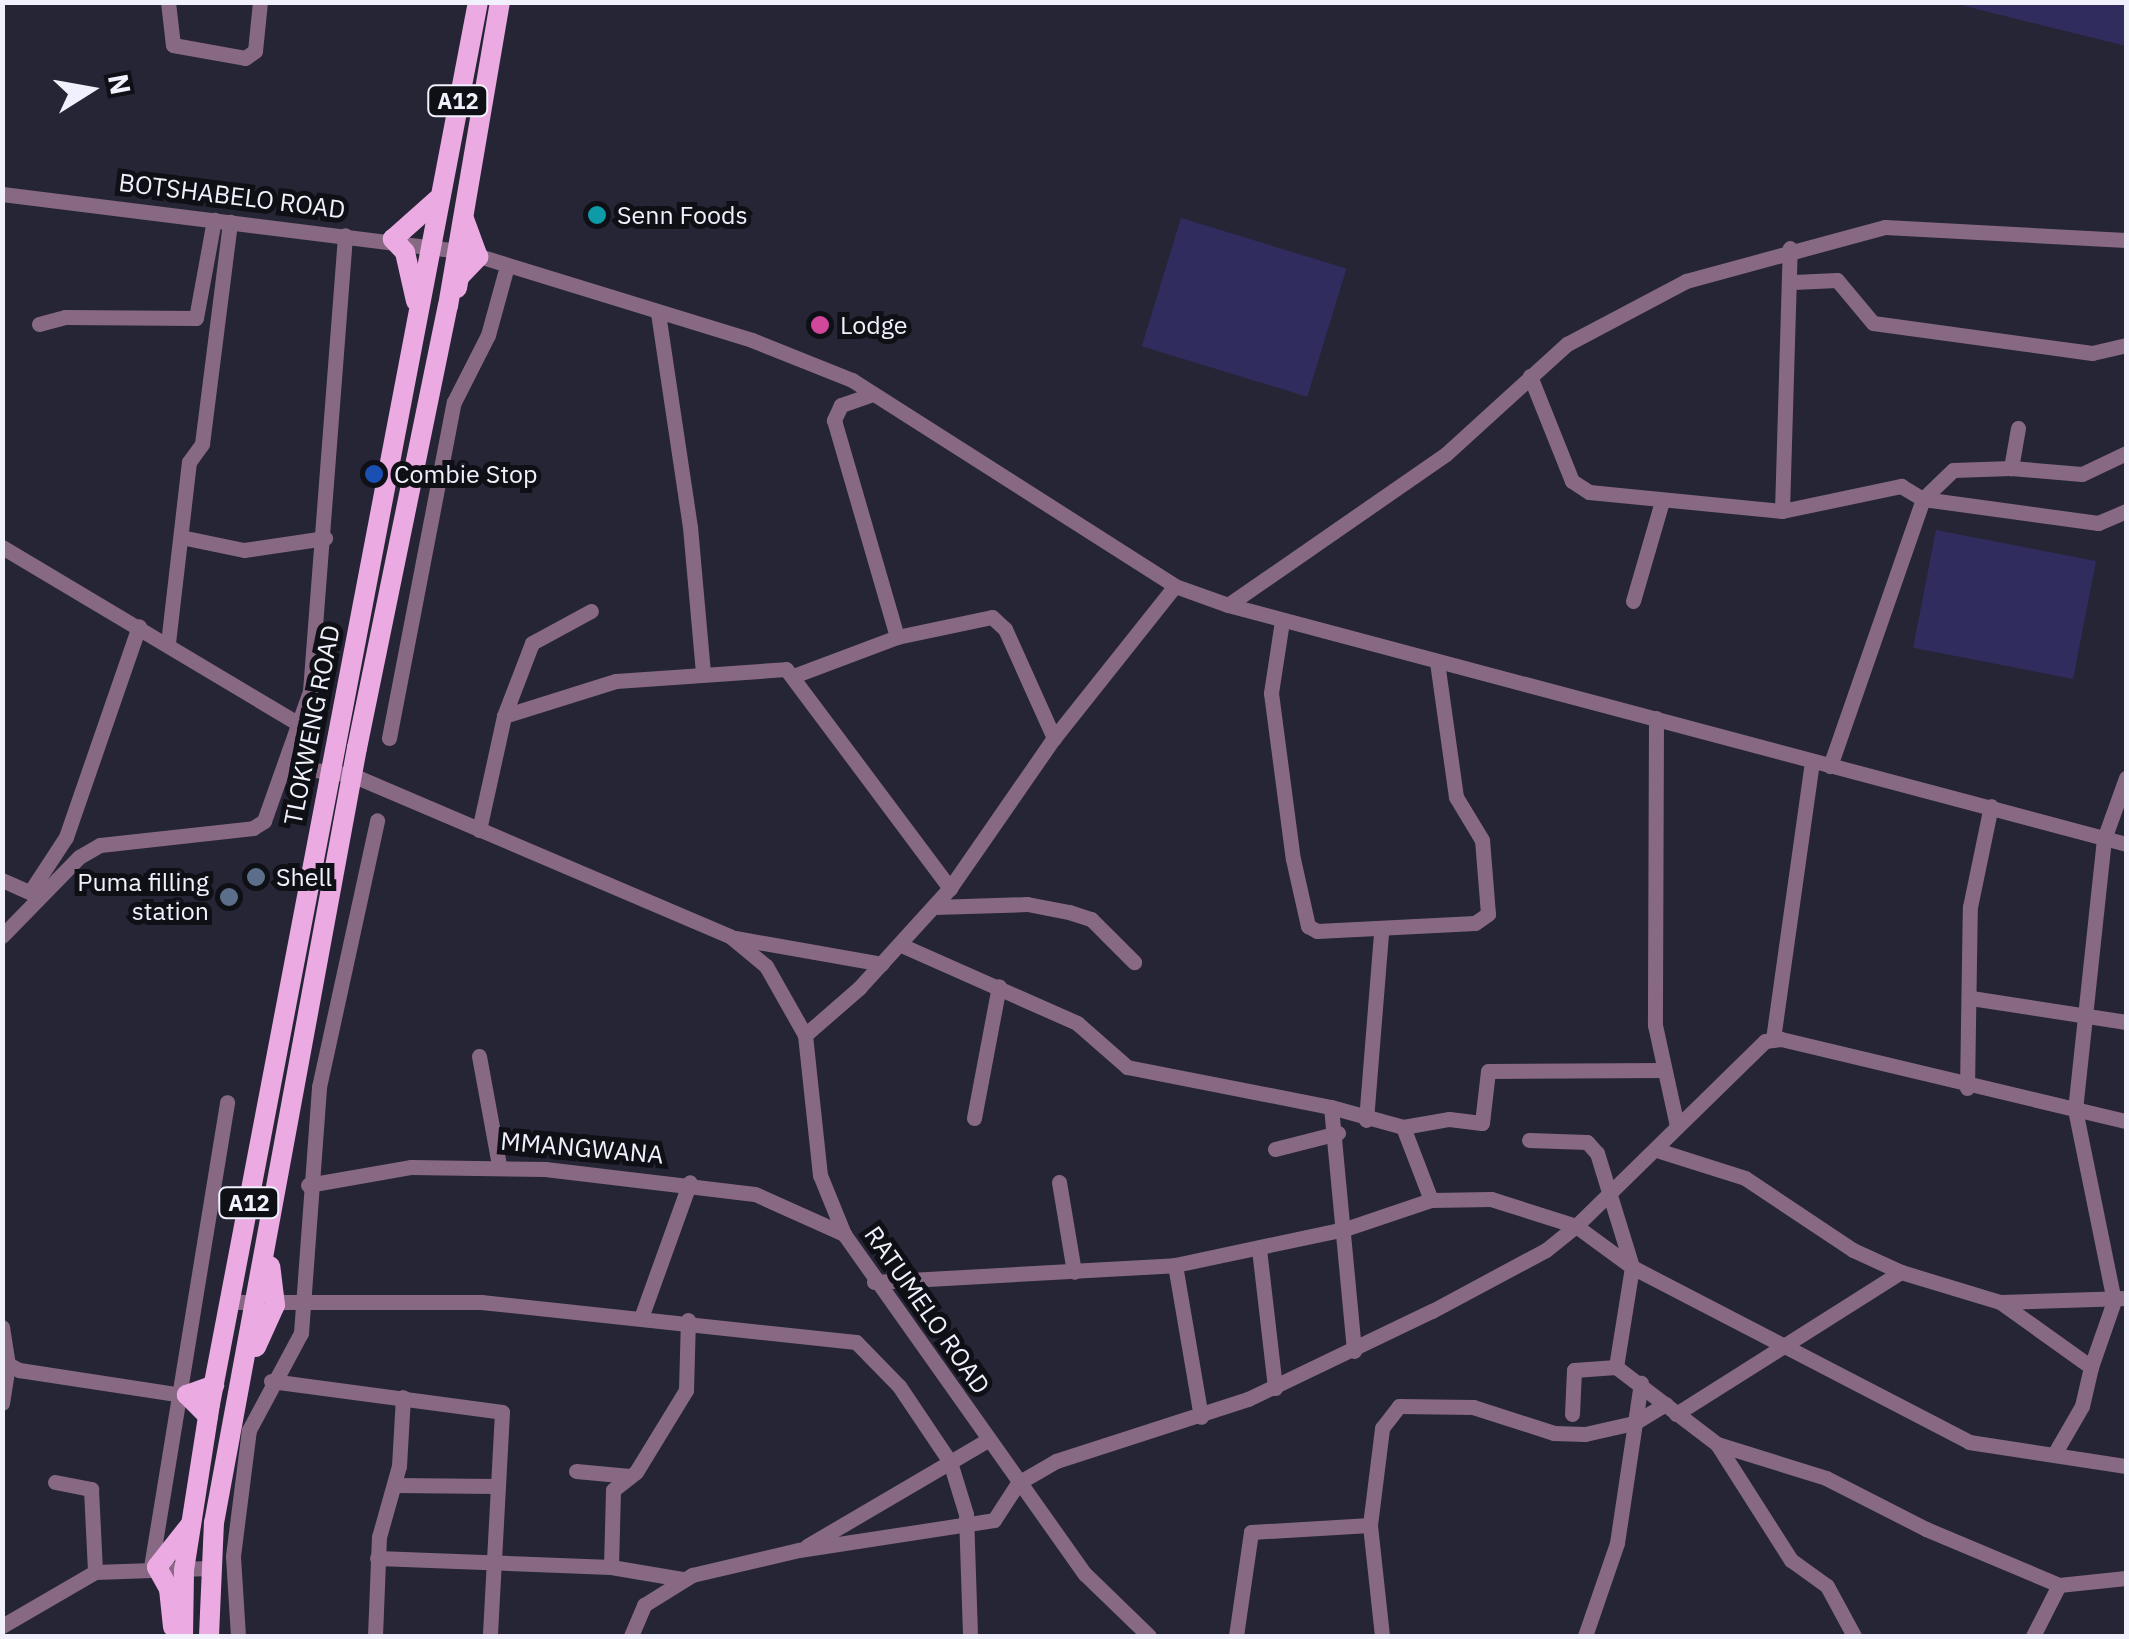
<!DOCTYPE html>
<style>
body{margin:0}
#map{position:relative;width:2129px;height:1639px;overflow:hidden;background:#252536;font-family:"IBM Plex Sans",sans-serif}
div>[style]{position:absolute}
[style*='--x']{left:calc(var(--x)*1px);top:calc(var(--y)*1px);width:calc(var(--w)*1px);rotate:calc(var(--a)*1deg)}
.green>*{inset:0;background:#312c5e;transform-origin:0 0}
.minor>*{height:15px;margin:-7.5px;padding:0 7.5px;transform-origin:7.5px;border-radius:7.5px;background:#886983}
.major>*{height:20px;margin:-10px;padding:0 10px;transform-origin:10px;border-radius:10px;background:#ecaae2}
.dots>*{width:28px;height:28px;translate:-50% -50%;box-sizing:border-box;border:5px solid #0f0f16;border-radius:50%}
span{translate:-50% -50%;white-space:nowrap;text-align:center;line-height:1.15;-webkit-text-stroke:10px #0f0f16;paint-order:stroke}
.shield-label span{padding:2px 8px;background:#0f0f16;border:2px solid;border-radius:8px;-webkit-text-stroke-width:0}
.shield-label{font-size:22px;color:#f1f1fd;font-weight:700}
.street-label{font-size:25px;color:#f1f1fd}
.poi-label{font-size:25px;color:#f1f1fd}
.left{translate:0 -50%;text-align:left}
.right{translate:-100% -50%;text-align:right}
.frame{position:absolute;inset:0;border:5px solid #f1f1fd;pointer-events:none}
.north{position:absolute;left:40px;top:40px;width:100px;height:100px;-webkit-text-stroke:8px #0f0f16;paint-order:stroke;rotate:79deg;font-size:28px;font-weight:700;line-height:40px;text-align:center;color:#f1f1fd}
.north::after{content:'';display:block;margin:auto;width:35px;height:45px;background:#f1f1fd;clip-path:polygon(50% 0,100% 100%,50% 72%,0 100%)}
</style>
<div id="map">
<div class="green">
<div style="clip-path:polygon(1953px 3px,2126px 3px,2126px 46px)"></div>
<div style="left:1181px;top:218px;width:173px;height:134px;rotate:17deg"></div>
<div style="left:1936px;top:530px;width:163px;height:120px;rotate:11deg"></div>
</div>
<div class="minor">
<div style="--x:168;--y:2;--w:43;--a:83.4"></div>
<div style="--x:173;--y:45;--w:73;--a:10.2"></div>
<div style="--x:245;--y:58;--w:12;--a:-35"></div>
<div style="--x:255;--y:51;--w:49;--a:-84.2"></div>
<div style="--x:2;--y:194;--w:468;--a:7.1"></div>
<div style="--x:466;--y:252;--w:299;--a:17.1"></div>
<div style="--x:752;--y:340;--w:108;--a:21.8"></div>
<div style="--x:852;--y:380;--w:383;--a:32.5"></div>
<div style="--x:1175;--y:586;--w:56;--a:19.7"></div>
<div style="--x:1228;--y:605;--w:929;--a:14.9"></div>
<div style="--x:1793;--y:282;--w:44;--a:-2.6"></div>
<div style="--x:1837;--y:280;--w:56;--a:50.1"></div>
<div style="--x:1873;--y:323;--w:221;--a:7.8"></div>
<div style="--x:2092;--y:353;--w:35;--a:-13"></div>
<div style="--x:658;--y:313;--w:216;--a:81.5"></div>
<div style="--x:690;--y:527;--w:146;--a:84.9"></div>
<div style="--x:39;--y:324;--w:27;--a:-15"></div>
<div style="--x:65;--y:317;--w:131;--a:0.4"></div>
<div style="--x:196;--y:318;--w:100;--a:-79.6"></div>
<div style="--x:1530;--y:376;--w:113;--a:68.2"></div>
<div style="--x:1572;--y:481;--w:20;--a:33"></div>
<div style="--x:1589;--y:492;--w:194;--a:5.6"></div>
<div style="--x:1782;--y:511;--w:122;--a:-11.9"></div>
<div style="--x:1901;--y:486;--w:26;--a:31"></div>
<div style="--x:1923;--y:499;--w:283;--a:109.2"></div>
<div style="--x:873;--y:394;--w:34;--a:161"></div>
<div style="--x:841;--y:405;--w:17;--a:115"></div>
<div style="--x:834;--y:420;--w:226;--a:73.8"></div>
<div style="--x:2018;--y:428;--w:41;--a:99.9"></div>
<div style="--x:2011;--y:468;--w:71;--a:4.8"></div>
<div style="--x:2082;--y:474;--w:49;--a:-25.5"></div>
<div style="--x:2011;--y:468;--w:58;--a:178"></div>
<div style="--x:1953;--y:470;--w:42;--a:136"></div>
<div style="--x:1923;--y:499;--w:177;--a:7.8"></div>
<div style="--x:2098;--y:523;--w:30;--a:-23"></div>
<div style="--x:1782;--y:511;--w:263;--a:-88.3"></div>
<div style="--x:181;--y:537;--w:64;--a:11.7"></div>
<div style="--x:244;--y:550;--w:82;--a:-8.4"></div>
<div style="--x:2;--y:547;--w:348;--a:30.8"></div>
<div style="--x:1633;--y:601;--w:104;--a:-73.8"></div>
<div style="--x:1228;--y:605;--w:265;--a:-34.7"></div>
<div style="--x:1446;--y:454;--w:164;--a:-42.3"></div>
<div style="--x:1567;--y:344;--w:135;--a:-27.9"></div>
<div style="--x:1686;--y:281;--w:206;--a:-15.2"></div>
<div style="--x:1885;--y:227;--w:241;--a:3.1"></div>
<div style="--x:1282;--y:621;--w:73;--a:98.7"></div>
<div style="--x:1271;--y:693;--w:167;--a:82.5"></div>
<div style="--x:1293;--y:859;--w:69;--a:77.4"></div>
<div style="--x:1308;--y:926;--w:10;--a:29"></div>
<div style="--x:1317;--y:931;--w:158;--a:-2.9"></div>
<div style="--x:1475;--y:923;--w:16;--a:-35"></div>
<div style="--x:1488;--y:914;--w:74;--a:-94.6"></div>
<div style="--x:1482;--y:840;--w:50;--a:-121.2"></div>
<div style="--x:1456;--y:797;--w:137;--a:-98"></div>
<div style="--x:168;--y:643;--w:182;--a:-83.4"></div>
<div style="--x:189;--y:462;--w:22;--a:-54"></div>
<div style="--x:202;--y:444;--w:224;--a:-82.8"></div>
<div style="--x:796;--y:675;--w:108;--a:-20.6"></div>
<div style="--x:897;--y:637;--w:97;--a:-11.9"></div>
<div style="--x:992;--y:617;--w:18;--a:43"></div>
<div style="--x:1005;--y:629;--w:120;--a:65.8"></div>
<div style="--x:504;--y:716;--w:78;--a:-69"></div>
<div style="--x:532;--y:643;--w:67;--a:-28.5"></div>
<div style="--x:1656;--y:718;--w:307;--a:90.2"></div>
<div style="--x:1655;--y:1025;--w:103;--a:77.7"></div>
<div style="--x:389;--y:738;--w:342;--a:-79.1"></div>
<div style="--x:454;--y:402;--w:75;--a:-63.1"></div>
<div style="--x:488;--y:335;--w:72;--a:-74.6"></div>
<div style="--x:286;--y:766;--w:67;--a:7.8"></div>
<div style="--x:352;--y:775;--w:412;--a:23.1"></div>
<div style="--x:731;--y:937;--w:45;--a:39.6"></div>
<div style="--x:766;--y:966;--w:79;--a:60.5"></div>
<div style="--x:805;--y:1035;--w:141;--a:83.9"></div>
<div style="--x:820;--y:1175;--w:64;--a:67.9"></div>
<div style="--x:844;--y:1234;--w:417;--a:54.7"></div>
<div style="--x:1085;--y:1574;--w:89;--a:44.1"></div>
<div style="--x:479;--y:830;--w:117;--a:-77.6"></div>
<div style="--x:504;--y:716;--w:117;--a:-17.4"></div>
<div style="--x:616;--y:681;--w:170;--a:-4"></div>
<div style="--x:786;--y:669;--w:274;--a:53.2"></div>
<div style="--x:2;--y:880;--w:36;--a:24"></div>
<div style="--x:30;--y:892;--w:66;--a:-56.8"></div>
<div style="--x:66;--y:837;--w:223;--a:-70.9"></div>
<div style="--x:934;--y:907;--w:93;--a:-1.8"></div>
<div style="--x:1027;--y:904;--w:43;--a:10.8"></div>
<div style="--x:1069;--y:912;--w:23;--a:18"></div>
<div style="--x:1091;--y:919;--w:61;--a:45"></div>
<div style="--x:2;--y:936;--w:110;--a:-45.7"></div>
<div style="--x:79;--y:857;--w:24;--a:-30"></div>
<div style="--x:100;--y:845;--w:154;--a:-6.3"></div>
<div style="--x:253;--y:828;--w:13;--a:-32"></div>
<div style="--x:264;--y:821;--w:138;--a:-70.5"></div>
<div style="--x:310;--y:691;--w:457;--a:-85.6"></div>
<div style="--x:735;--y:938;--w:149;--a:10"></div>
<div style="--x:901;--y:945;--w:193;--a:23.9"></div>
<div style="--x:1077;--y:1023;--w:67;--a:41.3"></div>
<div style="--x:1127;--y:1067;--w:208;--a:11.1"></div>
<div style="--x:1331;--y:1107;--w:75;--a:15.5"></div>
<div style="--x:1403;--y:1127;--w:47;--a:-9.9"></div>
<div style="--x:1449;--y:1119;--w:33;--a:7"></div>
<div style="--x:1482;--y:1123;--w:52;--a:-83.4"></div>
<div style="--x:1488;--y:1071;--w:175;--a:-0.3"></div>
<div style="--x:1971;--y:998;--w:157;--a:8.8"></div>
<div style="--x:805;--y:1035;--w:72;--a:-41"></div>
<div style="--x:859;--y:988;--w:135;--a:-47.7"></div>
<div style="--x:950;--y:888;--w:183;--a:-55.3"></div>
<div style="--x:1054;--y:738;--w:194;--a:-51.5"></div>
<div style="--x:1773;--y:1039;--w:280;--a:-82"></div>
<div style="--x:479;--y:1056;--w:111;--a:79.6"></div>
<div style="--x:1967;--y:1088;--w:181;--a:-89.1"></div>
<div style="--x:1970;--y:907;--w:103;--a:-78.3"></div>
<div style="--x:1331;--y:1107;--w:245;--a:84.6"></div>
<div style="--x:974;--y:1118;--w:134;--a:-79.3"></div>
<div style="--x:1366;--y:1120;--w:189;--a:-85.4"></div>
<div style="--x:1403;--y:1127;--w:78;--a:69"></div>
<div style="--x:1529;--y:1140;--w:58;--a:2"></div>
<div style="--x:1587;--y:1142;--w:15;--a:48"></div>
<div style="--x:1597;--y:1153;--w:119;--a:72.9"></div>
<div style="--x:1632;--y:1267;--w:101;--a:99.1"></div>
<div style="--x:1616;--y:1367;--w:127;--a:37.3"></div>
<div style="--x:1717;--y:1444;--w:138;--a:57.5"></div>
<div style="--x:1791;--y:1560;--w:44;--a:35.8"></div>
<div style="--x:1827;--y:1586;--w:57;--a:61.6"></div>
<div style="--x:1275;--y:1149;--w:65;--a:-14.3"></div>
<div style="--x:1660;--y:1151;--w:89;--a:17.6"></div>
<div style="--x:1745;--y:1178;--w:130;--a:33.7"></div>
<div style="--x:1853;--y:1250;--w:53;--a:24.6"></div>
<div style="--x:1901;--y:1272;--w:103;--a:16.9"></div>
<div style="--x:2000;--y:1302;--w:112;--a:35.5"></div>
<div style="--x:2091;--y:1367;--w:40;--a:103"></div>
<div style="--x:2082;--y:1406;--w:52;--a:120"></div>
<div style="--x:1059;--y:1182;--w:91;--a:80.5"></div>
<div style="--x:308;--y:1185;--w:105;--a:-9.9"></div>
<div style="--x:411;--y:1167;--w:134;--a:0.9"></div>
<div style="--x:545;--y:1169;--w:211;--a:6.8"></div>
<div style="--x:755;--y:1194;--w:98;--a:24.2"></div>
<div style="--x:1259;--y:1249;--w:140;--a:83.4"></div>
<div style="--x:1175;--y:1265;--w:154;--a:80.3"></div>
<div style="--x:874;--y:1282;--w:301;--a:-3.2"></div>
<div style="--x:1175;--y:1265;--w:174;--a:-12"></div>
<div style="--x:1345;--y:1229;--w:91;--a:-18.6"></div>
<div style="--x:1431;--y:1200;--w:60;--a:-1"></div>
<div style="--x:1491;--y:1199;--w:89;--a:17.6"></div>
<div style="--x:1576;--y:1226;--w:69;--a:36.2"></div>
<div style="--x:1632;--y:1267;--w:380;--a:27.4"></div>
<div style="--x:1969;--y:1442;--w:159;--a:8.7"></div>
<div style="--x:230;--y:1302;--w:251;--a:0"></div>
<div style="--x:481;--y:1302;--w:377;--a:6.1"></div>
<div style="--x:856;--y:1342;--w:62;--a:45.7"></div>
<div style="--x:899;--y:1386;--w:92;--a:56.1"></div>
<div style="--x:950;--y:1462;--w:54;--a:72.9"></div>
<div style="--x:966;--y:1514;--w:122;--a:88.1"></div>
<div style="--x:2000;--y:1302;--w:126;--a:-1.8"></div>
<div style="--x:642;--y:1315;--w:141;--a:-70.2"></div>
<div style="--x:2;--y:1327;--w:37;--a:81"></div>
<div style="--x:8;--y:1364;--w:13;--a:29"></div>
<div style="--x:19;--y:1370;--w:166;--a:8.7"></div>
<div style="--x:2091;--y:1367;--w:70;--a:-70.8"></div>
<div style="--x:2114;--y:1301;--w:195;--a:-101.5"></div>
<div style="--x:2075;--y:1110;--w:273;--a:-83.9"></div>
<div style="--x:2104;--y:839;--w:65;--a:-70.2"></div>
<div style="--x:271;--y:1381;--w:233;--a:7.6"></div>
<div style="--x:502;--y:1412;--w:224;--a:93.1"></div>
<div style="--x:2;--y:1403;--w:39;--a:-81"></div>
<div style="--x:1572;--y:1414;--w:44;--a:-87.4"></div>
<div style="--x:1574;--y:1370;--w:42;--a:-4.1"></div>
<div style="--x:1676;--y:1414;--w:266;--a:-32.3"></div>
<div style="--x:1717;--y:1444;--w:114;--a:17.3"></div>
<div style="--x:1826;--y:1478;--w:112;--a:27"></div>
<div style="--x:1926;--y:1529;--w:144;--a:22.8"></div>
<div style="--x:576;--y:1471;--w:54;--a:5.3"></div>
<div style="--x:55;--y:1482;--w:37;--a:11"></div>
<div style="--x:91;--y:1489;--w:83;--a:87.2"></div>
<div style="--x:394;--y:1485;--w:102;--a:0.6"></div>
<div style="--x:807;--y:1546;--w:210;--a:-30.4"></div>
<div style="--x:377;--y:1558;--w:234;--a:2.2"></div>
<div style="--x:611;--y:1567;--w:72;--a:9.6"></div>
<div style="--x:151;--y:1567;--w:471;--a:-80.7"></div>
<div style="--x:611;--y:1567;--w:77;--a:-88.5"></div>
<div style="--x:613;--y:1490;--w:29;--a:-38"></div>
<div style="--x:636;--y:1472;--w:96;--a:-58.6"></div>
<div style="--x:686;--y:1390;--w:70;--a:-88.4"></div>
<div style="--x:2;--y:1626;--w:108;--a:-30.1"></div>
<div style="--x:95;--y:1572;--w:114;--a:-2"></div>
<div style="--x:238;--y:1636;--w:80;--a:-93.6"></div>
<div style="--x:233;--y:1556;--w:127;--a:-82.8"></div>
<div style="--x:249;--y:1430;--w:110;--a:-61.8"></div>
<div style="--x:301;--y:1333;--w:247;--a:-85.8"></div>
<div style="--x:319;--y:1087;--w:273;--a:-77.7"></div>
<div style="--x:375;--y:1636;--w:99;--a:-87.7"></div>
<div style="--x:379;--y:1537;--w:74;--a:-74.3"></div>
<div style="--x:399;--y:1466;--w:69;--a:-86.7"></div>
<div style="--x:631;--y:1636;--w:34;--a:-67"></div>
<div style="--x:644;--y:1605;--w:57;--a:-32"></div>
<div style="--x:692;--y:1575;--w:110;--a:-13.2"></div>
<div style="--x:799;--y:1550;--w:197;--a:-8.7"></div>
<div style="--x:994;--y:1520;--w:44;--a:-57"></div>
<div style="--x:1018;--y:1483;--w:44;--a:-30.1"></div>
<div style="--x:1056;--y:1461;--w:202;--a:-17.9"></div>
<div style="--x:1248;--y:1399;--w:204;--a:-25.6"></div>
<div style="--x:1432;--y:1311;--w:129;--a:-28.2"></div>
<div style="--x:1546;--y:1250;--w:38;--a:-39"></div>
<div style="--x:1576;--y:1226;--w:264;--a:-44.4"></div>
<div style="--x:1765;--y:1041;--w:16;--a:-7"></div>
<div style="--x:1781;--y:1039;--w:355;--a:13.4"></div>
<div style="--x:1236;--y:1636;--w:105;--a:-81.8"></div>
<div style="--x:1251;--y:1532;--w:119;--a:-3.4"></div>
<div style="--x:1382;--y:1636;--w:112;--a:-96.2"></div>
<div style="--x:1370;--y:1525;--w:98;--a:-82.9"></div>
<div style="--x:1382;--y:1428;--w:28;--a:-52"></div>
<div style="--x:1399;--y:1406;--w:74;--a:0.8"></div>
<div style="--x:1473;--y:1407;--w:85;--a:17.8"></div>
<div style="--x:1554;--y:1433;--w:31;--a:2"></div>
<div style="--x:1585;--y:1434;--w:50;--a:-12.7"></div>
<div style="--x:1634;--y:1423;--w:37;--a:-31"></div>
<div style="--x:1585;--y:1636;--w:98;--a:-71"></div>
<div style="--x:1617;--y:1543;--w:162;--a:-81.5"></div>
<div style="--x:2033;--y:1636;--w:57;--a:-63"></div>
<div style="--x:2059;--y:1585;--w:67;--a:-6"></div>
</div>
<div class="major">
<div style="--x:457;--y:288;--w:11;--a:-80"></div>
<div style="--x:459;--y:277;--w:28;--a:-46"></div>
<div style="--x:478;--y:257;--w:40;--a:-110.2"></div>
<div style="--x:416;--y:301;--w:50;--a:-102.7"></div>
<div style="--x:405;--y:252;--w:18;--a:-133"></div>
<div style="--x:393;--y:239;--w:59;--a:-41.6"></div>
<div style="--x:256;--y:1347;--w:46;--a:-65.7"></div>
<div style="--x:275;--y:1305;--w:39;--a:-97"></div>
<div style="--x:208;--y:1416;--w:30;--a:-135"></div>
<div style="--x:187;--y:1395;--w:29;--a:-20"></div>
<div style="--x:173;--y:1627;--w:38;--a:-96"></div>
<div style="--x:169;--y:1589;--w:25;--a:-119"></div>
<div style="--x:157;--y:1567;--w:55;--a:-51.7"></div>
<div style="--x:183;--y:1636;--w:66;--a:-89.1"></div>
<div style="--x:184;--y:1570;--w:168;--a:-81.1"></div>
<div style="--x:210;--y:1404;--w:1427;--a:-79.18"></div>
<div style="--x:209;--y:1636;--w:113;--a:-87.5"></div>
<div style="--x:214;--y:1523;--w:788;--a:-79.55"></div>
<div style="--x:357;--y:748;--w:451;--a:-78.4"></div>
<div style="--x:448;--y:306;--w:308;--a:-80.3"></div>
</div>
<div class="dots">
<div style="left:597px;top:215px;background:#0f9aa8"></div>
<div style="left:820px;top:325px;background:#d1479c"></div>
<div style="left:374px;top:474px;background:#1a4fb4"></div>
<div style="left:256px;top:877px;background:#5c6f8a"></div>
<div style="left:229px;top:897px;background:#5c6f8a"></div>
</div>
<div class="shield-label">
<span style="left:458px;top:101px">A12</span>
<span style="left:249px;top:1203px">A12</span>
</div>
<div class="street-label">
<span style="left:232px;top:196px;rotate:7deg">BOTSHABELO ROAD</span>
<span style="left:312px;top:725px;rotate:-79deg">TLOKWENG ROAD</span>
<span style="left:582px;top:1148px;rotate:5deg">MMANGWANA</span>
<span style="left:927px;top:1310px;rotate:55deg">RATUMELO ROAD</span>
</div>
<div class="poi-label">
<span class="left" style="left:617px;top:215px">Senn Foods</span>
<span class="left" style="left:840px;top:325px">Lodge</span>
<span class="left" style="left:394px;top:474px">Combie Stop</span>
<span class="left" style="left:276px;top:877px">Shell</span>
<span class="right" style="left:209px;top:897px">Puma filling<br>station</span>
</div>
<div class="frame"></div>
<div class="north">N</div>
</div>
